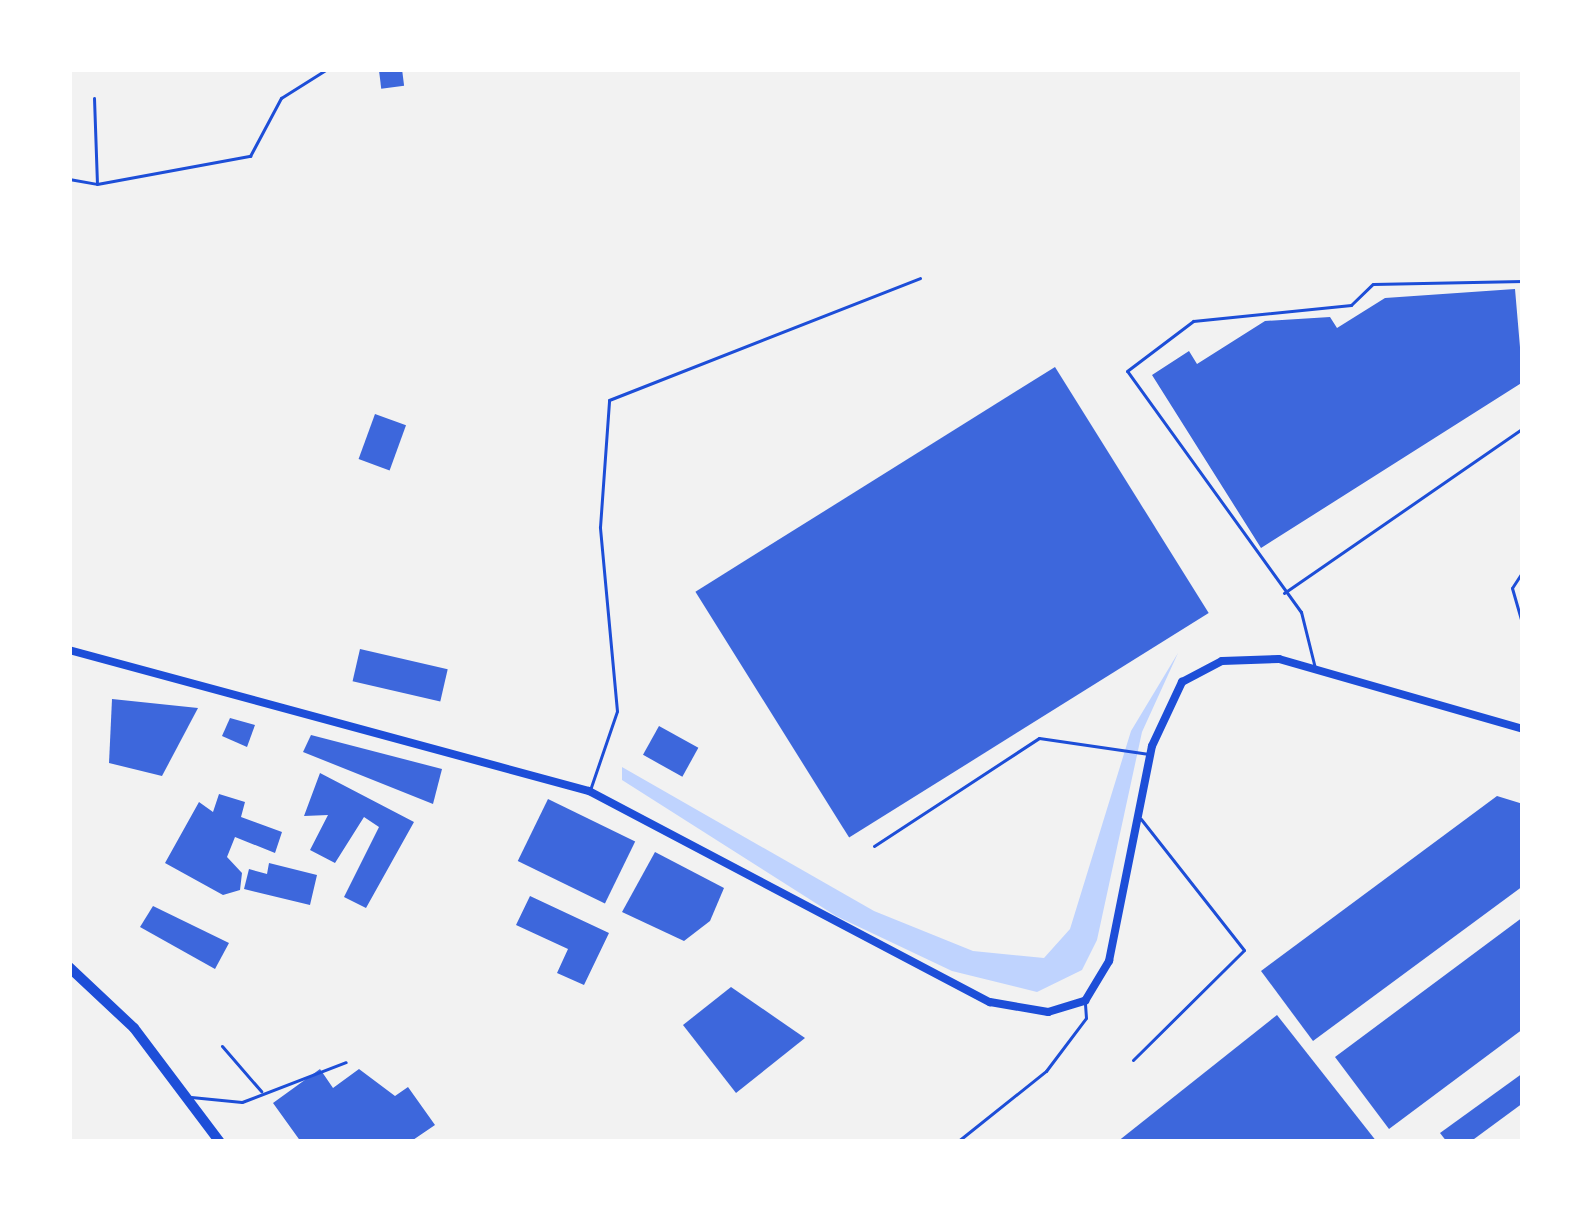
<!DOCTYPE html>
<style>
body{margin:0}
#map{position:relative;width:1592px;height:1211px;overflow:hidden;background:#f2f2f2;font-family:"PT Sans",sans-serif}
div>[style]{position:absolute}
[style*='--x']{left:calc(var(--x)*1px);top:calc(var(--y)*1px);width:calc(var(--w)*1px);rotate:calc(var(--a)*1deg)}
.water>*{inset:0;background:#bfd3fe}
.building>*{inset:0;background:#3d67dc;transform-origin:0 0}
.service>*{height:3px;margin:-1.5px;padding:0 1.5px;transform-origin:1.5px;border-radius:1.5px;background:#1d4ed8}
.minor>*{height:8px;margin:-4px;padding:0 4px;transform-origin:4px;border-radius:4px;background:#1d4ed8}
.secondary>*{height:10px;margin:-5px;padding:0 5px;transform-origin:5px;border-radius:5px;background:#1d4ed8}
span{translate:-50% -50%;white-space:nowrap;text-align:center;line-height:1.15;-webkit-text-stroke:9px #fff;paint-order:stroke}
.frame{position:absolute;inset:0;border:72px solid #fff;pointer-events:none}
</style>
<div id="map">
<div class="water">
<div style="clip-path:polygon(1178px 653px,1142px 732px,1097px 940px,1082px 970px,1037px 992px,952px 971px,836px 916px,622px 780px,622px 767px,874px 911px,973px 951px,1044px 958px,1070px 929px,1131px 731px)"></div>
</div>
<div class="building">
<div style="left:402px;top:69px;width:17px;height:23px;rotate:83deg"></div>
<div style="clip-path:polygon(1515px 289px,1523px 382px,1261px 548px,1152px 375px,1189px 351px,1197px 364px,1265px 321px,1330px 317px,1337px 328px,1385px 298px)"></div>
<div style="left:1055px;top:367px;width:290px;height:424px;rotate:58deg"></div>
<div style="left:375px;top:414px;width:33px;height:48px;rotate:20deg"></div>
<div style="left:360px;top:649px;width:90px;height:33px;rotate:13deg"></div>
<div style="clip-path:polygon(112px 699px,198px 708px,162px 776px,109px 763px)"></div>
<div style="clip-path:polygon(230px 718px,255px 725px,247px 747px,222px 736px)"></div>
<div style="left:659px;top:726px;width:45px;height:33px;rotate:29deg"></div>
<div style="clip-path:polygon(311px 735px,442px 769px,433px 804px,303px 752px)"></div>
<div style="clip-path:polygon(320px 773px,414px 822px,366px 908px,344px 897px,379px 827px,364px 817px,335px 863px,310px 850px,328px 815px,304px 816px)"></div>
<div style="clip-path:polygon(219px 794px,245px 802px,241px 817px,282px 832px,275px 853px,235px 837px,227px 857px,242px 873px,240px 890px,223px 895px,165px 863px,199px 802px,213px 812px)"></div>
<div style="clip-path:polygon(1497px 796px,1523px 804px,1523px 886px,1313px 1041px,1261px 971px)"></div>
<div style="left:548px;top:799px;width:97px;height:69px;rotate:26deg"></div>
<div style="clip-path:polygon(655px 852px,724px 888px,710px 921px,684px 941px,622px 912px)"></div>
<div style="clip-path:polygon(269px 863px,317px 875px,310px 905px,244px 889px,249px 869px,267px 874px)"></div>
<div style="clip-path:polygon(530px 896px,609px 933px,584px 985px,557px 973px,568px 949px,516px 925px)"></div>
<div style="clip-path:polygon(153px 906px,229px 943px,215px 969px,140px 927px)"></div>
<div style="clip-path:polygon(1523px 917px,1523px 1029px,1389px 1129px,1335px 1057px)"></div>
<div style="clip-path:polygon(731px 987px,805px 1038px,736px 1093px,683px 1025px)"></div>
<div style="clip-path:polygon(1277px 1015px,1377px 1142px,1117px 1142px)"></div>
<div style="clip-path:polygon(320px 1069px,333px 1088px,359px 1069px,395px 1096px,408px 1087px,435px 1125px,410px 1142px,301px 1142px,273px 1103px)"></div>
<div style="clip-path:polygon(1523px 1073px,1523px 1103px,1470px 1142px,1447px 1142px,1440px 1133px)"></div>
</div>
<div class="service">
<div style="--x:94;--y:98;--w:84;--a:88"></div>
<div style="--x:69;--y:179;--w:28;--a:10"></div>
<div style="--x:97;--y:184;--w:156;--a:-10.4"></div>
<div style="--x:250;--y:156;--w:66;--a:-61.9"></div>
<div style="--x:281;--y:98;--w:54;--a:-32.2"></div>
<div style="--x:1523;--y:571;--w:20;--a:123"></div>
<div style="--x:1512;--y:588;--w:40;--a:74"></div>
<div style="--x:1284;--y:593;--w:290;--a:-34.6"></div>
<div style="--x:1315;--y:668;--w:58;--a:-104"></div>
<div style="--x:1301;--y:612;--w:297;--a:-125.8"></div>
<div style="--x:1127;--y:371;--w:83;--a:-37.1"></div>
<div style="--x:1193;--y:321;--w:159;--a:-5.8"></div>
<div style="--x:1351;--y:305;--w:30;--a:-44"></div>
<div style="--x:1373;--y:284;--w:150;--a:-1.1"></div>
<div style="--x:590;--y:790;--w:83;--a:-71.1"></div>
<div style="--x:617;--y:711;--w:185;--a:-95.3"></div>
<div style="--x:600;--y:527;--w:127;--a:-85.9"></div>
<div style="--x:609;--y:400;--w:334;--a:-21.4"></div>
<div style="--x:874;--y:846;--w:197;--a:-33.2"></div>
<div style="--x:1039;--y:738;--w:111;--a:8.3"></div>
<div style="--x:222;--y:1046;--w:60;--a:49.1"></div>
<div style="--x:1133;--y:1060;--w:156;--a:-44.7"></div>
<div style="--x:1244;--y:950;--w:167;--a:-128.2"></div>
<div style="--x:191;--y:1097;--w:51;--a:5.6"></div>
<div style="--x:242;--y:1102;--w:111;--a:-21"></div>
<div style="--x:957;--y:1142;--w:114;--a:-38.6"></div>
<div style="--x:1046;--y:1071;--w:66;--a:-53"></div>
<div style="--x:1086;--y:1018;--w:16;--a:-94"></div>
</div>
<div class="minor">
<div style="--x:69;--y:650;--w:539;--a:15.17"></div>
<div style="--x:589;--y:791;--w:453;--a:27.8"></div>
<div style="--x:990;--y:1002;--w:59;--a:9.8"></div>
<div style="--x:1048;--y:1012;--w:39;--a:-17"></div>
<div style="--x:1085;--y:1001;--w:47;--a:-59"></div>
<div style="--x:1109;--y:961;--w:219;--a:-78.7"></div>
<div style="--x:1152;--y:746;--w:71;--a:-64.9"></div>
<div style="--x:1182;--y:682;--w:45;--a:-27.7"></div>
<div style="--x:1222;--y:661;--w:57;--a:-2"></div>
<div style="--x:1279;--y:659;--w:254;--a:16"></div>
</div>
<div class="secondary">
<div style="--x:69;--y:967;--w:89;--a:43.2"></div>
<div style="--x:134;--y:1028;--w:143;--a:53"></div>
</div>
<div class="frame"></div>
</div>
